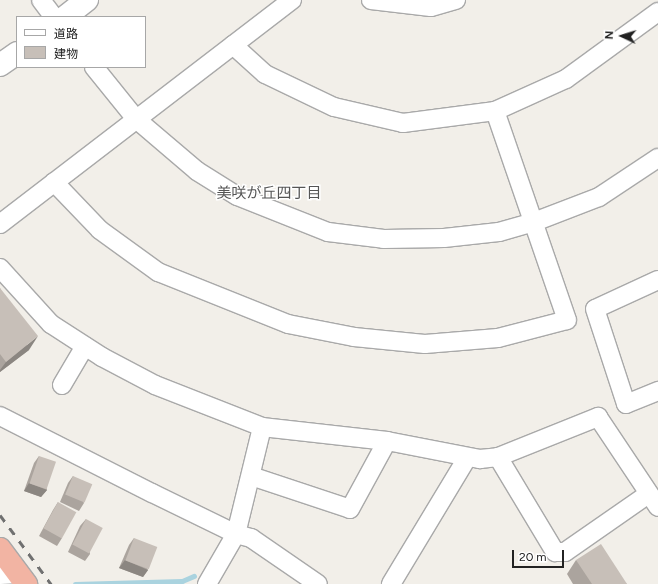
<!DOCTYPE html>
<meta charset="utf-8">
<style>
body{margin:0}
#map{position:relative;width:658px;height:584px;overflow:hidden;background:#f2efe9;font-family:Figtree,"Noto Sans JP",sans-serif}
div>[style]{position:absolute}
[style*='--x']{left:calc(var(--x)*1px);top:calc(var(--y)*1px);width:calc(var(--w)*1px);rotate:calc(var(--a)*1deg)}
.stream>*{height:5px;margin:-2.5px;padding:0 2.5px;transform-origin:2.5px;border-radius:2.5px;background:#aad3df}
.roads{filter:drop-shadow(1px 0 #a9a9a9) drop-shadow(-1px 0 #a9a9a9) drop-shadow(0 1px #a9a9a9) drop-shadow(0 -1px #a9a9a9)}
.minor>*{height:18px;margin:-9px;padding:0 9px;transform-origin:9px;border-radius:9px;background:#fff}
.tertiary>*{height:22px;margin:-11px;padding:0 11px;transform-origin:11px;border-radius:11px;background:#fff}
.trunk>*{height:22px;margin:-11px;padding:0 11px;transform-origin:11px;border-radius:11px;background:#f2b4a3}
.rail>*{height:3px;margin-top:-1.5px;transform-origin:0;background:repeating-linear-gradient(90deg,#707070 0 8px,transparent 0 16px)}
.wall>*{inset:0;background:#aba49e}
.shaded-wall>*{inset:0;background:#8b8681}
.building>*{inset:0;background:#c7bfb8;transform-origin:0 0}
span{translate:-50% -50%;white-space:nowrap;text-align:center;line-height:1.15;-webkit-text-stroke:3px #fff;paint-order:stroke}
.neighbourhood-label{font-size:15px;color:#555}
.legend{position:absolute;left:16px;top:16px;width:130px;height:52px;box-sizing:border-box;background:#fff;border:1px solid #a7a7a7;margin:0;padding:5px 7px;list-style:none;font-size:12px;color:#222}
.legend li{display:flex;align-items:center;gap:8px;height:20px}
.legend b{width:20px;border:1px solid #a7a7a7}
.north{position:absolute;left:602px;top:16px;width:40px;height:40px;-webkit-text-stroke:3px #fff;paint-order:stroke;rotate:274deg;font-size:11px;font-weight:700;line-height:16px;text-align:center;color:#222}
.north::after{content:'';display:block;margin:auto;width:14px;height:18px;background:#222;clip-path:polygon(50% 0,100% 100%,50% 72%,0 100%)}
.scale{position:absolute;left:512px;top:550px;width:52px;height:18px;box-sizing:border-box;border:2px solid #222;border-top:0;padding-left:5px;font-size:12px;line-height:14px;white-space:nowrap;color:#222;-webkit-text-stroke:3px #fff;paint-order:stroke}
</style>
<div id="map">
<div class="stream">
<div style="--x:75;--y:584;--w:107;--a:-1.6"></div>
<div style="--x:182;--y:581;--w:13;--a:-23"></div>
</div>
<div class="roads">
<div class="minor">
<div style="--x:41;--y:0;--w:21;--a:53"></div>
<div style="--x:371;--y:0;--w:60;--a:6.7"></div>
<div style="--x:431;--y:7;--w:26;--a:-16"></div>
<div style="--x:233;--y:45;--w:43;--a:42.2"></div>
<div style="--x:265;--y:74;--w:76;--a:25.6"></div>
<div style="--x:334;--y:107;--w:71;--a:13.1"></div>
<div style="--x:403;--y:123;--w:93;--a:-7.4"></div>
<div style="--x:495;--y:111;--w:78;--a:-24.3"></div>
<div style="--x:566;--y:79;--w:114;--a:-36.1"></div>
<div style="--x:94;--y:67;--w:67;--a:51.1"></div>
<div style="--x:136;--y:119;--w:80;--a:40.4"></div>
<div style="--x:197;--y:171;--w:47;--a:32"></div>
<div style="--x:237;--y:196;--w:98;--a:21.6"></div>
<div style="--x:328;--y:232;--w:56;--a:7.1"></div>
<div style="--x:384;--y:239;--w:60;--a:-1"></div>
<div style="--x:444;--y:238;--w:55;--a:-6.2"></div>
<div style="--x:499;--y:232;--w:36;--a:-16"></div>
<div style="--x:534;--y:222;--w:70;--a:-21"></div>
<div style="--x:599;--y:197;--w:71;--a:-33.5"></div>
<div style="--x:54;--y:182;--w:66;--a:46.2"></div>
<div style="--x:100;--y:230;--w:72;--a:35.9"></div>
<div style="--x:158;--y:272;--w:140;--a:21.8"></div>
<div style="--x:288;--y:324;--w:67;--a:11.1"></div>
<div style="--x:354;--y:337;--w:71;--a:5.6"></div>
<div style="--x:425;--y:344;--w:73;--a:-4.7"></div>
<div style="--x:498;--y:338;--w:71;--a:-14.6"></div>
<div style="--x:567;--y:320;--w:221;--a:-109"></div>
<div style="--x:0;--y:224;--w:368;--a:-37.5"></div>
<div style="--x:0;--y:268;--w:76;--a:47.7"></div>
<div style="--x:51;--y:324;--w:61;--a:32.9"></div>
<div style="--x:102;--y:357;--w:60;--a:27.8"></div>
<div style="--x:155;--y:385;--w:115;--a:21.4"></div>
<div style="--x:262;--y:427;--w:126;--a:6.4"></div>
<div style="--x:387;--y:441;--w:95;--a:11"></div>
<div style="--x:480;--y:459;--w:18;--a:-6"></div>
<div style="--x:498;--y:457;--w:108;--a:-21.8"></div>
<div style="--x:598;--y:417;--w:108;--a:56.3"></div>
<div style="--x:658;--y:280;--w:69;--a:155.3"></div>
<div style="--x:595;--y:309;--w:100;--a:71.9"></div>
<div style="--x:626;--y:404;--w:35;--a:-22"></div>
<div style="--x:62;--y:385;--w:45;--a:-59.5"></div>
<div style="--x:0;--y:416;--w:170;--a:26.9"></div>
<div style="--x:152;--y:493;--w:93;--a:26"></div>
<div style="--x:236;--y:534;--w:16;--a:15"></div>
<div style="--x:251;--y:538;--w:81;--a:34.5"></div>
<div style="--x:498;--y:457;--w:111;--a:59"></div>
<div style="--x:555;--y:552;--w:10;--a:0"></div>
<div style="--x:565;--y:552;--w:100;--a:-34.8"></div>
<div style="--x:251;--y:476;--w:104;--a:18.4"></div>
<div style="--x:350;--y:509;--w:77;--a:-61.4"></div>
<div style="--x:0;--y:575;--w:18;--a:-3"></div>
<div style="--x:207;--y:584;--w:58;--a:-59.9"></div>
<div style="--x:236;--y:534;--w:110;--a:-76.3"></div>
<div style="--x:391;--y:584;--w:147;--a:-58.9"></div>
</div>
<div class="tertiary">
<div style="--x:65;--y:17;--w:28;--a:-38"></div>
<div style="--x:0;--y:65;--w:21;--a:-35"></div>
</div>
<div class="trunk">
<div style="--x:0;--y:549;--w:44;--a:53.4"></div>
</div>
</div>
<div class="rail">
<div style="--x:0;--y:515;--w:86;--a:53.5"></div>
</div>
<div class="wall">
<div style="clip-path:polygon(0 288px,29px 350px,0 372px)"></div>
<div style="clip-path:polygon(39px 456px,47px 490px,41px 497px,24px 491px,34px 463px)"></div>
<div style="clip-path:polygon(73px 476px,84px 503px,79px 511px,60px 502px,68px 483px)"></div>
<div style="clip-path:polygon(58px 502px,62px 538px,57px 546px,39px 536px,53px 510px)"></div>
<div style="clip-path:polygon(86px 519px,90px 554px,85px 561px,68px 552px,80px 526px)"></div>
<div style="clip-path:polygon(134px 538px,148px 570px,143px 577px,119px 568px,129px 545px)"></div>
<div style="clip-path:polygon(576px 560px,627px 584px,573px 584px,567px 574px)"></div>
</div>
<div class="shaded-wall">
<div style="clip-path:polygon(38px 336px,29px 350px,0 372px,0 370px,6px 362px)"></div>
<div style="clip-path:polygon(29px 483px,47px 490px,41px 497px,24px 491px)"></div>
<div style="clip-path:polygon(125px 560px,148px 570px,143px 577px,119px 568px)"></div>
</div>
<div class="building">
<div style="clip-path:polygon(0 288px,38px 336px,6px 362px,0 354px)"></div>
<div style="left:39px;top:456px;width:18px;height:29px;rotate:19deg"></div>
<div style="left:73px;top:476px;width:21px;height:20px;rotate:23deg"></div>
<div style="left:58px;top:502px;width:21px;height:30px;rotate:29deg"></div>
<div style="left:86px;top:519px;width:19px;height:29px;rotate:28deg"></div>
<div style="left:134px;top:538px;width:25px;height:24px;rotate:21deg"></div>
<div style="clip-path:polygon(601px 544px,627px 584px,592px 584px,576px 560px)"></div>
</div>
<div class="neighbourhood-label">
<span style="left:269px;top:194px">美咲が丘四丁目</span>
</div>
<ul class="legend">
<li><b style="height:5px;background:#fff"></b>道路</li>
<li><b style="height:11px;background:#c7bfb8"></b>建物</li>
</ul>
<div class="north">N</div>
<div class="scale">20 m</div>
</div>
